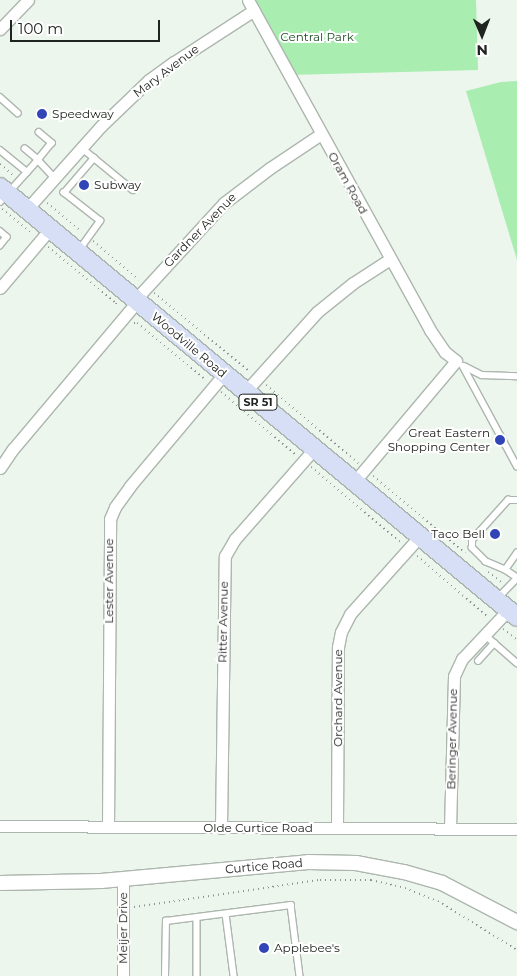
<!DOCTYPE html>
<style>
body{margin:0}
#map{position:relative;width:517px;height:976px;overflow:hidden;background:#ecf6ed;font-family:Montserrat,sans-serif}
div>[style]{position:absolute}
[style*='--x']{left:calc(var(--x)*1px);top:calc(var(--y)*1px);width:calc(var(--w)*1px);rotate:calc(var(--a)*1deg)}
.green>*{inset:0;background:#a9edb1}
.path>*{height:2px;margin-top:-1px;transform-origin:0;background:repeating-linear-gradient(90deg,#8c938c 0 1px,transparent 0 5px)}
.roads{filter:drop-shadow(1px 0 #adb6ae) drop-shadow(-1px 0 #adb6ae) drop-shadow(0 1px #adb6ae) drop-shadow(0 -1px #adb6ae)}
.service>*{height:5.5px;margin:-2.75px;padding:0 2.75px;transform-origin:2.75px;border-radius:2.75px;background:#fff}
.minor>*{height:11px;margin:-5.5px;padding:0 5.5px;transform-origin:5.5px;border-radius:5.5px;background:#fff}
.tertiary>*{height:14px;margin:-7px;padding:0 7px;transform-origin:7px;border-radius:7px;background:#fff}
.primary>*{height:18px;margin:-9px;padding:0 9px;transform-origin:9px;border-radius:9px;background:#d7dff7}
.dots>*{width:14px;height:14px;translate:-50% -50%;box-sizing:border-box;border:2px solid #fff;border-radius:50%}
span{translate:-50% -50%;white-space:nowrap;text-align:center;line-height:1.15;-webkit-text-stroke:4px #fff;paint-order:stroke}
.shield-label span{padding:1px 4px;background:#fff;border:1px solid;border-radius:4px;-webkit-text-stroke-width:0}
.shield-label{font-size:11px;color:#202420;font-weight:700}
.park-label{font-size:12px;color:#1c4e26}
.street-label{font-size:12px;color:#202420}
.poi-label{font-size:12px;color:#202420}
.left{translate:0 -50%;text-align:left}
.right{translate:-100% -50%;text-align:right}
.north{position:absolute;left:457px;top:10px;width:50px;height:50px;-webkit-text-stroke:4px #fff;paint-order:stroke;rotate:179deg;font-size:14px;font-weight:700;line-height:20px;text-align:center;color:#202420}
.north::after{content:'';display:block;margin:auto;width:18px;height:22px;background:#202420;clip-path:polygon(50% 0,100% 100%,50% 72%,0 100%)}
.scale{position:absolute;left:10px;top:20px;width:150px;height:22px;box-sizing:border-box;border:2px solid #202420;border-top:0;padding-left:6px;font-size:15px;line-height:18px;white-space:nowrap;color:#202420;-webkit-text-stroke:4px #fff;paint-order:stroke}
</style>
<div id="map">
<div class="green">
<div style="clip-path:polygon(248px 0,476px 0,478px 70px,289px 75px)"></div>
<div style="clip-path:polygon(517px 81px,517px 260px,466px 91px,501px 82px)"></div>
</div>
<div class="path">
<div style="--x:0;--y:164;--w:18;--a:41"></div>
<div style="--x:47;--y:203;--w:45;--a:39.6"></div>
<div style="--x:2;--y:209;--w:40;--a:39"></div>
<div style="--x:93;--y:241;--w:60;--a:40.3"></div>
<div style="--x:48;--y:247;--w:88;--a:39.5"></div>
<div style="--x:116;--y:303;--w:4;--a:63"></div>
<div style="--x:154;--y:293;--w:123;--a:39.4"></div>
<div style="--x:134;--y:323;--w:3;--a:0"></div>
<div style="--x:137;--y:323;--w:89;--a:39.6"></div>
<div style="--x:266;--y:385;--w:121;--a:40.3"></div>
<div style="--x:221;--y:392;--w:98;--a:40"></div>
<div style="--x:311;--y:467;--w:116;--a:40.1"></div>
<div style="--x:373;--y:476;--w:120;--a:39.9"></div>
<div style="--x:417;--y:556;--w:94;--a:40.7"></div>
<div style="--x:488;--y:572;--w:18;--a:38"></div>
<div style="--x:503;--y:629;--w:18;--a:38"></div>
<div style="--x:134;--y:907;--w:188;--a:-8.3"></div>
<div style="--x:320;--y:880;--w:51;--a:0"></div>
<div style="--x:371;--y:880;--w:35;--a:13"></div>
<div style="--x:405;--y:888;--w:35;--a:22"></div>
<div style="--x:438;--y:901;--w:93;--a:31.8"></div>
</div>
<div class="roads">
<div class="service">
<div style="--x:0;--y:97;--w:24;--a:42"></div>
<div style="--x:39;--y:132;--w:17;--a:40"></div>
<div style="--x:52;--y:143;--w:22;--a:129"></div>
<div style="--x:38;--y:160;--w:25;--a:47"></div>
<div style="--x:82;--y:148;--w:66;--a:39.5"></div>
<div style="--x:0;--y:150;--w:35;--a:39"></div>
<div style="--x:0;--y:202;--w:57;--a:-47.9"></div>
<div style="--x:38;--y:160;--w:17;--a:-140"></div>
<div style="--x:0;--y:231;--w:9;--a:41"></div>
<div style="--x:7;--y:237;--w:11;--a:128"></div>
<div style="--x:79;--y:250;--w:36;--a:-54"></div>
<div style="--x:100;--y:221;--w:46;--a:-142.1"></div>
<div style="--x:64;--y:193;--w:46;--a:-49.4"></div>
<div style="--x:463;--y:366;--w:114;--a:61.6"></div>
<div style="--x:464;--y:366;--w:20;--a:27"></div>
<div style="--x:482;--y:375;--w:35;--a:2"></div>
<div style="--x:505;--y:570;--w:21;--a:-157"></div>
<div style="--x:486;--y:562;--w:20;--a:-135"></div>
<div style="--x:472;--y:548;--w:8;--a:-90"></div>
<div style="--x:472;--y:540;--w:54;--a:-48"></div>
<div style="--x:508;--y:500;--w:9;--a:0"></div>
<div style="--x:517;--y:578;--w:14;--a:-146"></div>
<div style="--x:505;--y:570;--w:21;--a:-55"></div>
<div style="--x:498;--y:598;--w:28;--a:-46"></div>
<div style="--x:484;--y:634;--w:44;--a:41.3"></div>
<div style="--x:478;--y:661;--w:24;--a:-48"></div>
<div style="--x:226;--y:914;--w:63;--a:82.6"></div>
<div style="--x:197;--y:917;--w:59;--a:90"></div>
<div style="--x:165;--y:976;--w:55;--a:-89"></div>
<div style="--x:166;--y:921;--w:126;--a:-7.3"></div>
<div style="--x:291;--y:905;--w:72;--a:82.8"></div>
</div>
<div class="minor">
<div style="--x:248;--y:0;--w:377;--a:61.1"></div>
<div style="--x:430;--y:330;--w:27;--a:56"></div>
<div style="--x:445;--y:352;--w:14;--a:39"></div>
<div style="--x:456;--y:361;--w:158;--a:130.1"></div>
<div style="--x:0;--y:29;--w:40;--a:-46"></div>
<div style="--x:27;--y:209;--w:111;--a:-48.3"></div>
<div style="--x:101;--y:126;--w:66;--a:-43.8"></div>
<div style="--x:149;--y:80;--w:31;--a:-36"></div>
<div style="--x:174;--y:62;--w:95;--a:-33"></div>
<div style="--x:0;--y:288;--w:77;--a:-49.7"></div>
<div style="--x:135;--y:300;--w:132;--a:-47.5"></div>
<div style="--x:224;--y:203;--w:58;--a:-37.3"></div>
<div style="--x:270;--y:168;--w:61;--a:-33.7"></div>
<div style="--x:245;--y:392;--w:108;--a:-48"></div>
<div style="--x:317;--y:312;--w:46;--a:-38.9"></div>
<div style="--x:353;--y:283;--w:44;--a:-33"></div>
<div style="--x:0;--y:468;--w:23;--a:-56"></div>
<div style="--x:13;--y:449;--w:192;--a:-49.9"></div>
<div style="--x:0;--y:826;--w:517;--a:0.33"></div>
<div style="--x:108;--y:827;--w:308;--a:-89.6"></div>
<div style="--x:110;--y:519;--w:13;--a:-67"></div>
<div style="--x:115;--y:507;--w:26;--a:-54"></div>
<div style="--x:130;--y:486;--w:146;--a:-50"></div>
<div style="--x:221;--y:828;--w:272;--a:-89.2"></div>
<div style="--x:225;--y:556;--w:20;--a:-60"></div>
<div style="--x:235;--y:539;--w:120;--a:-48.7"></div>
<div style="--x:337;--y:828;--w:181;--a:-89.7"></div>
<div style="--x:338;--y:647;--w:15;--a:-79"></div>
<div style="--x:341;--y:632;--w:20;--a:-63"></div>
<div style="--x:350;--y:614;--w:105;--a:-48.1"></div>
<div style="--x:450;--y:829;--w:153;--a:-88.5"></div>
<div style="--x:454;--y:676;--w:19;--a:-65"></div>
<div style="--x:462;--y:659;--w:67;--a:-46.8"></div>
<div style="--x:123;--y:976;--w:97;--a:-90"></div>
</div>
<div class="tertiary">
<div style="--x:0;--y:883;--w:101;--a:-1.1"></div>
<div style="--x:101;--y:881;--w:208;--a:-5.2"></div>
<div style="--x:308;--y:862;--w:48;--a:1.2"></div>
<div style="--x:356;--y:863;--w:49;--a:10.6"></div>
<div style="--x:404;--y:872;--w:40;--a:16"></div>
<div style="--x:442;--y:883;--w:85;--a:27.5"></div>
</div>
<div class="primary">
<div style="--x:0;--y:187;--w:672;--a:39.75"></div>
</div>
</div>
<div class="dots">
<div style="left:42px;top:114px;background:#3245b7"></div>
<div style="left:84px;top:185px;background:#3245b7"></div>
<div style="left:500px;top:440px;background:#3245b7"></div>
<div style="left:495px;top:534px;background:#3245b7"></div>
<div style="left:264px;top:948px;background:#3245b7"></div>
</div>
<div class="shield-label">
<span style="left:258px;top:402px">SR 51</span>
</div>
<div class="park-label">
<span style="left:317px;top:37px">Central Park</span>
</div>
<div class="street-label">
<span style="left:166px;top:71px;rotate:-37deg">Mary Avenue</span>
<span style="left:348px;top:183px;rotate:61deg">Oram Road</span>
<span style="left:200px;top:230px;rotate:-46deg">Gardner Avenue</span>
<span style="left:189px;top:345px;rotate:40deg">Woodville Road</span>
<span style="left:109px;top:581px;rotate:-90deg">Lester Avenue</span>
<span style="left:223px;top:622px;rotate:-89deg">Ritter Avenue</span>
<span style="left:338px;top:698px;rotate:-90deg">Orchard Avenue</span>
<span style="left:452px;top:739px;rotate:-89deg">Beringer Avenue</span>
<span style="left:258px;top:828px">Olde Curtice Road</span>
<span style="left:264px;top:866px;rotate:-5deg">Curtice Road</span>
<span style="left:123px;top:928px;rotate:-90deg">Meijer Drive</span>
</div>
<div class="poi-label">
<span class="left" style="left:52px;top:114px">Speedway</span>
<span class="left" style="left:94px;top:185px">Subway</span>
<span class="right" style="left:490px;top:440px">Great Eastern<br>Shopping Center</span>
<span class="right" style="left:485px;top:534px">Taco Bell</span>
<span class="left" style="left:274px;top:948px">Applebee's</span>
</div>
<div class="north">N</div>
<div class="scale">100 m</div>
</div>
